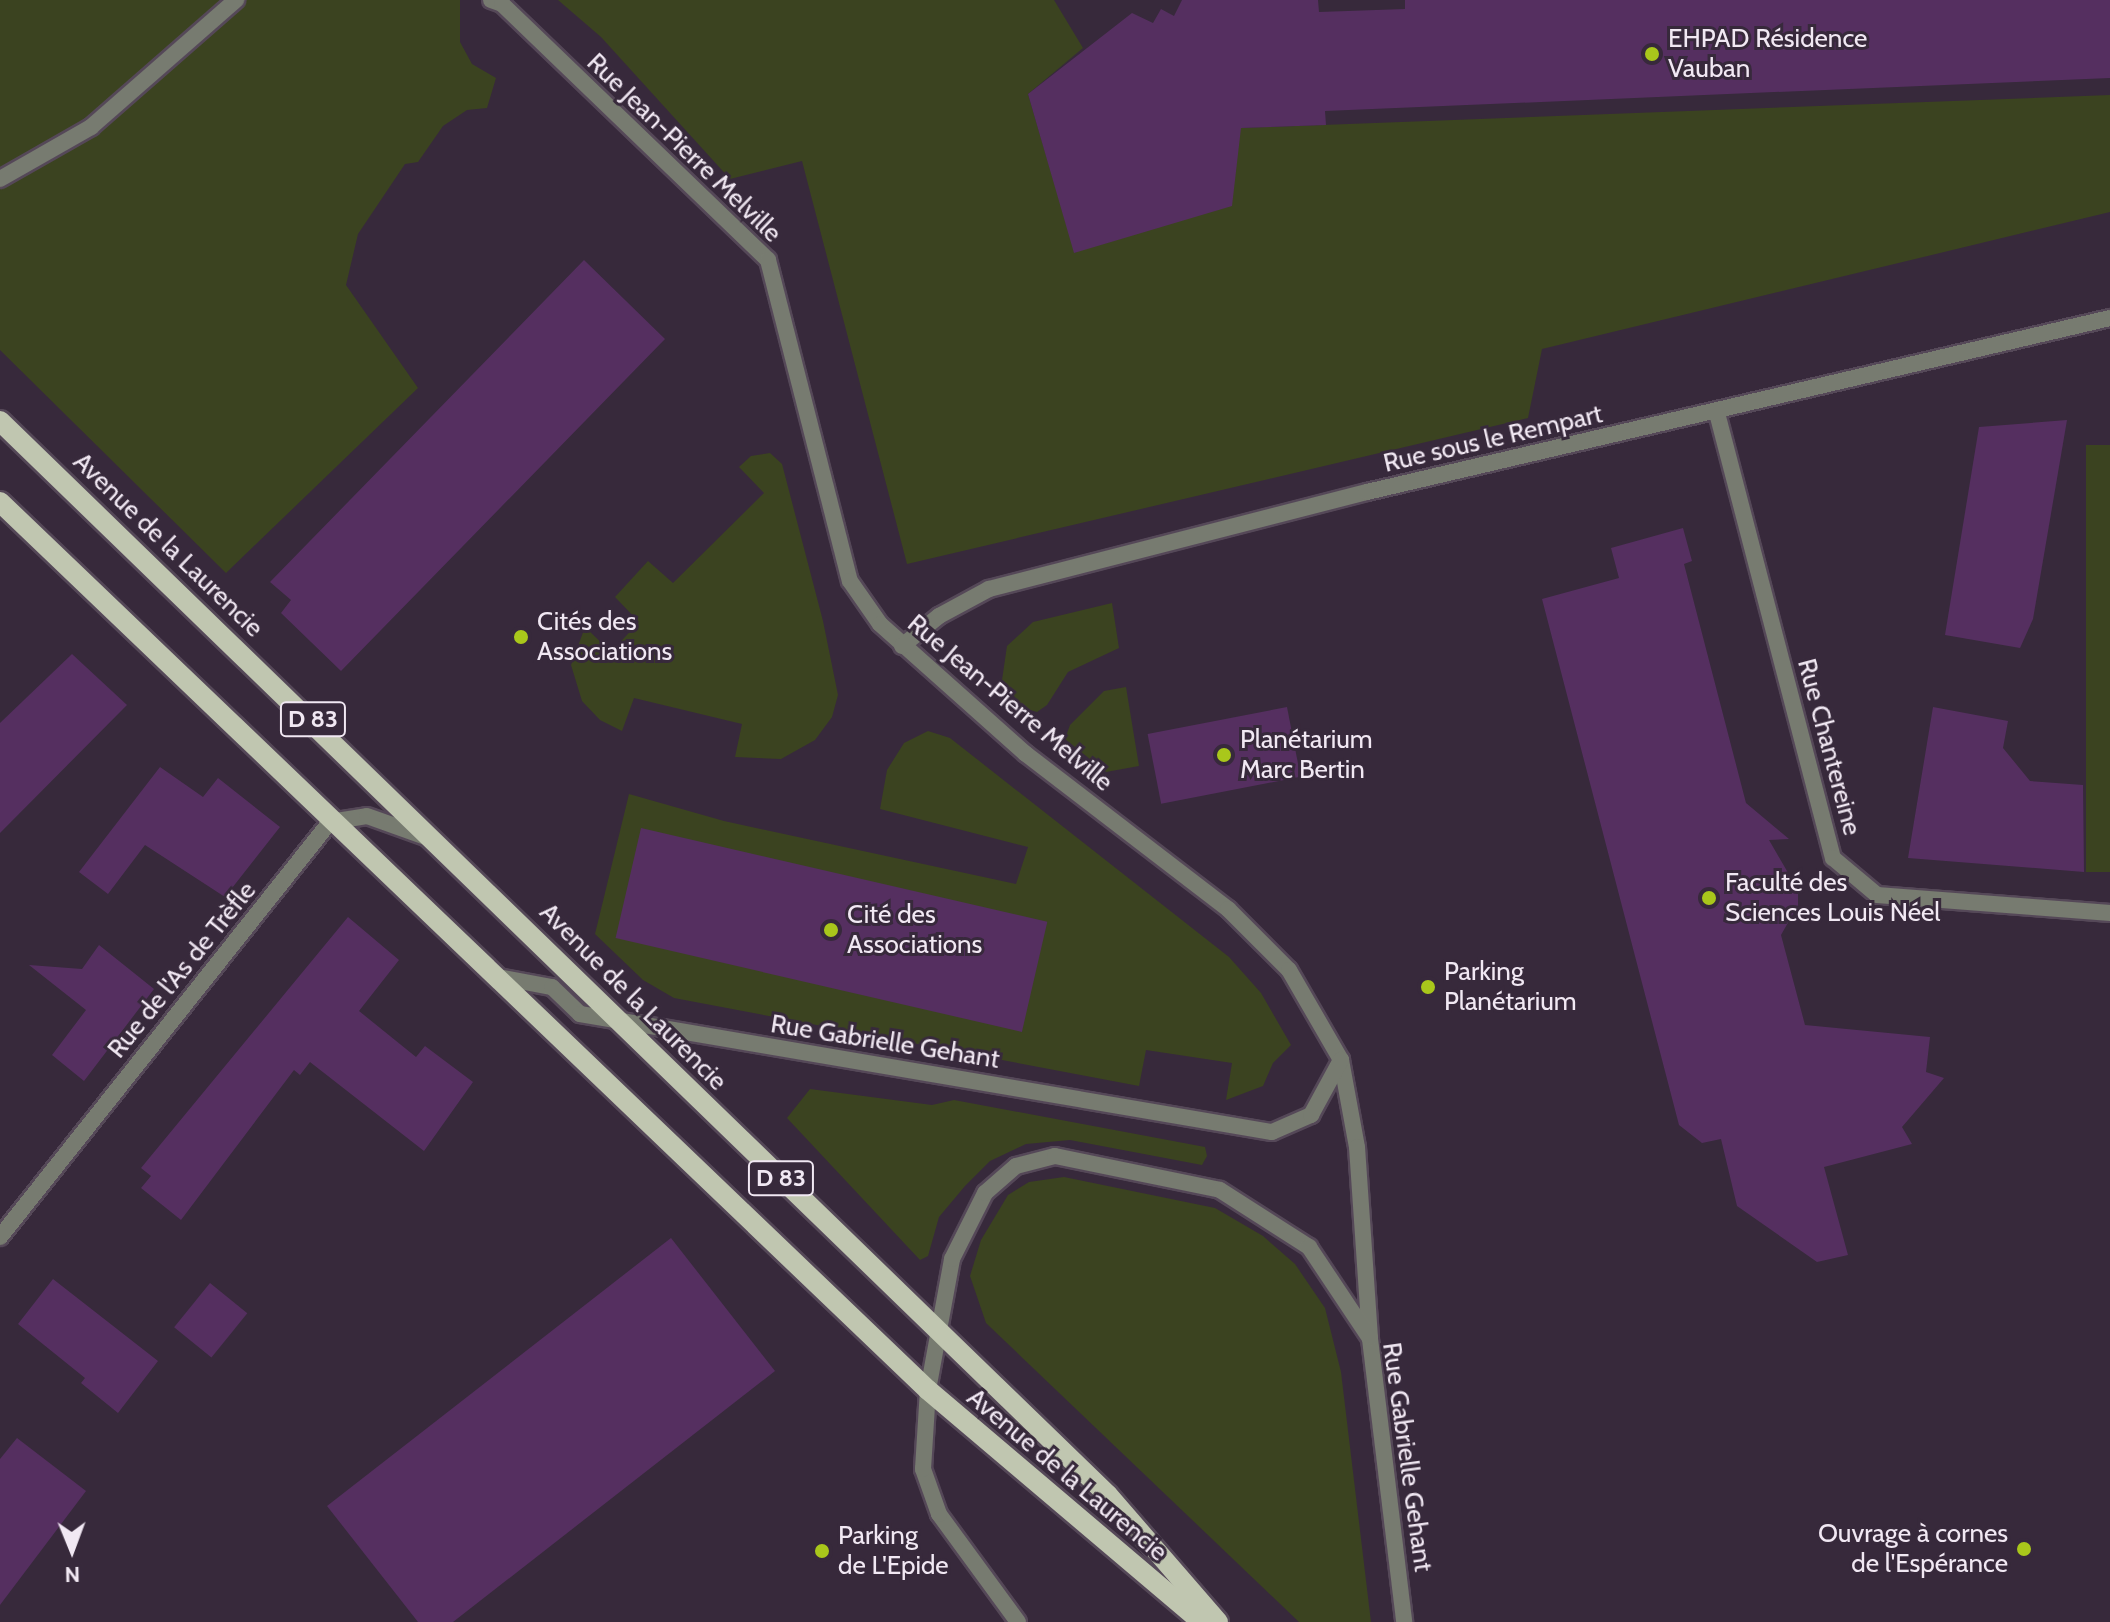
<!DOCTYPE html>
<meta charset="utf-8">
<style>
body{margin:0}
#map{position:relative;width:2110px;height:1622px;overflow:hidden;background:#37293b;font-family:Cabin,sans-serif}
div>[style]{position:absolute}
[style*='--x']{left:calc(var(--x)*1px);top:calc(var(--y)*1px);width:calc(var(--w)*1px);rotate:calc(var(--a)*1deg)}
.green>*{inset:0;background:#3b4320;transform-origin:0 0}
.building>*{inset:0;background:#552f60;transform-origin:0 0}
.roads{filter:drop-shadow(2px 0 #554858) drop-shadow(-2px 0 #554858) drop-shadow(0 2px #554858) drop-shadow(0 -2px #554858)}
.street>*{height:16px;margin:-8px;padding:0 8px;transform-origin:8px;border-radius:8px;background:#777b70}
.primary>*{height:20px;margin:-10px;padding:0 10px;transform-origin:10px;border-radius:10px;background:#c0c6b0}
.dots>*{width:22px;height:22px;translate:-50% -50%;box-sizing:border-box;border:4px solid #37293b;border-radius:50%}
span{translate:-50% -50%;white-space:nowrap;text-align:center;line-height:1.15;-webkit-text-stroke:6px #37293b;paint-order:stroke}
.shield-label span{padding:2px 6px;background:#37293b;border:2px solid;border-radius:6px;-webkit-text-stroke-width:0}
.shield-label{font-size:24px;color:#f1e8f3;font-weight:700}
.poi-label{font-size:26px;color:#f1e8f3}
.left{translate:0 -50%;text-align:left}
.right{translate:-100% -50%;text-align:right}
.street-label{font-size:26px;color:#f1e8f3}
.north{position:absolute;left:32px;top:1510px;width:80px;height:80px;-webkit-text-stroke:6px #37293b;paint-order:stroke;rotate:179deg;font-size:22px;font-weight:700;line-height:32px;text-align:center;color:#f1e8f3}
.north::after{content:'';display:block;margin:auto;width:28px;height:36px;background:#f1e8f3;clip-path:polygon(50% 0,100% 100%,50% 72%,0 100%)}
</style>
<div id="map">
<div class="green">
<div style="clip-path:polygon(0 0,460px 0,460px 42px,472px 64px,496px 78px,487px 108px,467px 110px,443px 126px,418px 162px,405px 164px,358px 234px,346px 285px,418px 388px,226px 573px,0 350px)"></div>
<div style="clip-path:polygon(558px 0,1054px 0,1083px 48px,1028px 94px,1075px 253px,1241px 128px,2110px 95px,2110px 212px,1542px 349px,1528px 418px,907px 564px,802px 161px,730px 179px,601px 37px)"></div>
<div style="left:2086px;top:445px;width:24px;height:427px"></div>
<div style="clip-path:polygon(770px 453px,782px 464px,823px 621px,838px 695px,832px 717px,815px 740px,781px 759px,735px 757px,742px 724px,634px 698px,622px 731px,600px 720px,582px 701px,571px 665px,585px 627px,611px 652px,639px 622px,615px 597px,648px 561px,673px 583px,764px 493px,739px 467px,751px 456px)"></div>
<div style="clip-path:polygon(1112px 603px,1119px 648px,1068px 672px,1047px 705px,1037px 712px,1023px 708px,1002px 680px,1007px 646px,1033px 622px)"></div>
<div style="clip-path:polygon(1126px 687px,1139px 766px,1106px 772px,1065px 739px,1070px 725px,1104px 691px)"></div>
<div style="clip-path:polygon(928px 731px,950px 738px,1229px 957px,1261px 993px,1291px 1045px,1273px 1063px,1263px 1086px,1226px 1100px,1232px 1063px,1146px 1050px,1139px 1086px,674px 998px,643px 980px,595px 934px,629px 794px,724px 821px,1016px 884px,1028px 847px,880px 809px,887px 770px,904px 743px)"></div>
<div style="clip-path:polygon(810px 1089px,932px 1105px,954px 1100px,1205px 1147px,1207px 1156px,1202px 1165px,1070px 1140px,1026px 1144px,990px 1161px,965px 1186px,939px 1217px,928px 1256px,920px 1260px,787px 1118px)"></div>
<div style="clip-path:polygon(1064px 1177px,1215px 1208px,1263px 1236px,1295px 1264px,1325px 1308px,1341px 1372px,1371px 1622px,1299px 1622px,986px 1323px,970px 1276px,981px 1240px,1008px 1195px,1029px 1182px)"></div>
</div>
<div class="building">
<div style="clip-path:polygon(1182px 0,1318px 0,1319px 12px,1405px 9px,1405px 0,2110px 0,2110px 78px,1325px 111px,1326px 125px,1241px 128px,1232px 206px,1074px 253px,1028px 94px,1132px 13px,1153px 23px,1161px 9px,1174px 16px)"></div>
<div style="clip-path:polygon(584px 260px,665px 339px,341px 671px,281px 613px,291px 600px,270px 582px)"></div>
<div style="clip-path:polygon(2067px 420px,2033px 619px,2020px 648px,1945px 635px,1979px 427px)"></div>
<div style="clip-path:polygon(1683px 528px,1692px 561px,1684px 564px,1746px 803px,1789px 839px,1769px 840px,1798px 890px,1798px 905px,1781px 935px,1805px 1025px,1930px 1037px,1926px 1072px,1944px 1078px,1902px 1127px,1912px 1144px,1824px 1167px,1848px 1255px,1817px 1262px,1737px 1206px,1721px 1139px,1702px 1143px,1679px 1125px,1542px 599px,1619px 578px,1611px 548px)"></div>
<div style="clip-path:polygon(72px 654px,127px 705px,0 833px,0 723px)"></div>
<div style="left:1287px;top:707px;width:71px;height:142px;rotate:79deg"></div>
<div style="clip-path:polygon(1933px 707px,2008px 721px,2003px 748px,2030px 781px,2083px 785px,2084px 872px,1908px 858px)"></div>
<div style="clip-path:polygon(160px 767px,203px 797px,218px 778px,280px 827px,225px 897px,145px 845px,108px 894px,79px 872px)"></div>
<div style="left:641px;top:828px;width:417px;height:113px;rotate:13deg"></div>
<div style="clip-path:polygon(348px 917px,399px 960px,359px 1011px,416px 1057px,425px 1046px,473px 1082px,424px 1151px,310px 1062px,300px 1075px,294px 1070px,181px 1220px,141px 1188px,151px 1176px,141px 1168px)"></div>
<div style="clip-path:polygon(99px 945px,154px 989px,84px 1081px,52px 1055px,86px 1010px,29px 965px,82px 969px)"></div>
<div style="clip-path:polygon(671px 1238px,775px 1371px,453px 1622px,418px 1622px,327px 1506px)"></div>
<div style="clip-path:polygon(53px 1279px,158px 1361px,118px 1413px,81px 1383px,85px 1378px,18px 1324px)"></div>
<div style="left:210px;top:1283px;width:48px;height:57px;rotate:39deg"></div>
<div style="clip-path:polygon(17px 1438px,86px 1491px,0 1605px,0 1459px)"></div>
</div>
<div class="roads">
<div class="street">
<div style="--x:491;--y:0;--w:12;--a:20"></div>
<div style="--x:502;--y:4;--w:369;--a:43.9"></div>
<div style="--x:768;--y:260;--w:331;--a:75.7"></div>
<div style="--x:850;--y:581;--w:52;--a:55.1"></div>
<div style="--x:880;--y:624;--w:195;--a:41.7"></div>
<div style="--x:1026;--y:754;--w:255;--a:37.5"></div>
<div style="--x:1228;--y:909;--w:86;--a:45"></div>
<div style="--x:1289;--y:970;--w:104;--a:60"></div>
<div style="--x:1341;--y:1060;--w:88;--a:79.6"></div>
<div style="--x:1357;--y:1147;--w:192;--a:86.1"></div>
<div style="--x:1370;--y:1339;--w:285;--a:83.1"></div>
<div style="--x:0;--y:179;--w:105;--a:-29.7"></div>
<div style="--x:91;--y:127;--w:193;--a:-41.2"></div>
<div style="--x:1717;--y:413;--w:460;--a:75.4"></div>
<div style="--x:1833;--y:858;--w:57;--a:40.1"></div>
<div style="--x:1877;--y:895;--w:234;--a:4.4"></div>
<div style="--x:902;--y:646;--w:48;--a:-39"></div>
<div style="--x:939;--y:616;--w:57;--a:-28.4"></div>
<div style="--x:989;--y:589;--w:390;--a:-14.4"></div>
<div style="--x:1367;--y:492;--w:763;--a:-13.18"></div>
<div style="--x:493;--y:976;--w:60;--a:10.6"></div>
<div style="--x:552;--y:987;--w:39;--a:44"></div>
<div style="--x:580;--y:1014;--w:702;--a:9.68"></div>
<div style="--x:1272;--y:1132;--w:43;--a:-23.6"></div>
<div style="--x:1311;--y:1115;--w:63;--a:-61.4"></div>
<div style="--x:0;--y:1237;--w:530;--a:-51.51"></div>
<div style="--x:330;--y:822;--w:37;--a:-9"></div>
<div style="--x:367;--y:816;--w:63;--a:19.6"></div>
<div style="--x:1018;--y:1622;--w:134;--a:-126.2"></div>
<div style="--x:939;--y:1514;--w:48;--a:-109.6"></div>
<div style="--x:923;--y:1469;--w:79;--a:-86.4"></div>
<div style="--x:928;--y:1390;--w:133;--a:-79.6"></div>
<div style="--x:952;--y:1259;--w:74;--a:-63.4"></div>
<div style="--x:985;--y:1193;--w:41;--a:-41.1"></div>
<div style="--x:1016;--y:1166;--w:40;--a:-14.4"></div>
<div style="--x:1055;--y:1156;--w:168;--a:11.6"></div>
<div style="--x:1220;--y:1190;--w:106;--a:32.6"></div>
<div style="--x:1309;--y:1247;--w:108;--a:56.3"></div>
</div>
<div class="primary">
<div style="--x:0;--y:421;--w:1543;--a:44.11"></div>
<div style="--x:1108;--y:1495;--w:168;--a:49.1"></div>
<div style="--x:0;--y:502;--w:1284;--a:43.74"></div>
<div style="--x:928;--y:1390;--w:359;--a:40.3"></div>
</div>
</div>
<div class="dots">
<div style="left:1652px;top:54px;background:#a9c71b"></div>
<div style="left:521px;top:637px;background:#a9c71b"></div>
<div style="left:1224px;top:755px;background:#a9c71b"></div>
<div style="left:1709px;top:898px;background:#a9c71b"></div>
<div style="left:831px;top:930px;background:#a9c71b"></div>
<div style="left:1428px;top:987px;background:#a9c71b"></div>
<div style="left:2024px;top:1549px;background:#a9c71b"></div>
<div style="left:822px;top:1551px;background:#a9c71b"></div>
</div>
<div class="shield-label">
<span style="left:313px;top:719px">D 83</span>
<span style="left:781px;top:1178px">D 83</span>
</div>
<div class="poi-label">
<span class="left" style="left:1668px;top:54px">EHPAD Résidence<br>Vauban</span>
<span class="left" style="left:537px;top:637px">Cités des<br>Associations</span>
<span class="left" style="left:1240px;top:755px">Planétarium<br>Marc Bertin</span>
<span class="left" style="left:1725px;top:898px">Faculté des<br>Sciences Louis Néel</span>
<span class="left" style="left:847px;top:930px">Cité des<br>Associations</span>
<span class="left" style="left:1444px;top:987px">Parking<br>Planétarium</span>
<span class="right" style="left:2008px;top:1549px">Ouvrage à cornes<br>de l'Espérance</span>
<span class="left" style="left:838px;top:1551px">Parking<br>de L'Epide</span>
</div>
<div class="street-label">
<span style="left:684px;top:148px;rotate:44deg">Rue Jean-Pierre Melville</span>
<span style="left:1493px;top:439px;rotate:-13deg">Rue sous le Rempart</span>
<span style="left:168px;top:545px;rotate:44deg">Avenue de la Laurencie</span>
<span style="left:1010px;top:703px;rotate:40deg">Rue Jean-Pierre Melville</span>
<span style="left:1829px;top:747px;rotate:75deg">Rue Chantereine</span>
<span style="left:182px;top:970px;rotate:-51deg">Rue de l'As de Trèfle</span>
<span style="left:633px;top:997px;rotate:45deg">Avenue de la Laurencie</span>
<span style="left:885px;top:1042px;rotate:9deg">Rue Gabrielle Gehant</span>
<span style="left:1407px;top:1457px;rotate:82deg">Rue Gabrielle Gehant</span>
<span style="left:1067px;top:1475px;rotate:40deg">Avenue de la Laurencie</span>
</div>
<div class="north">N</div>
</div>
